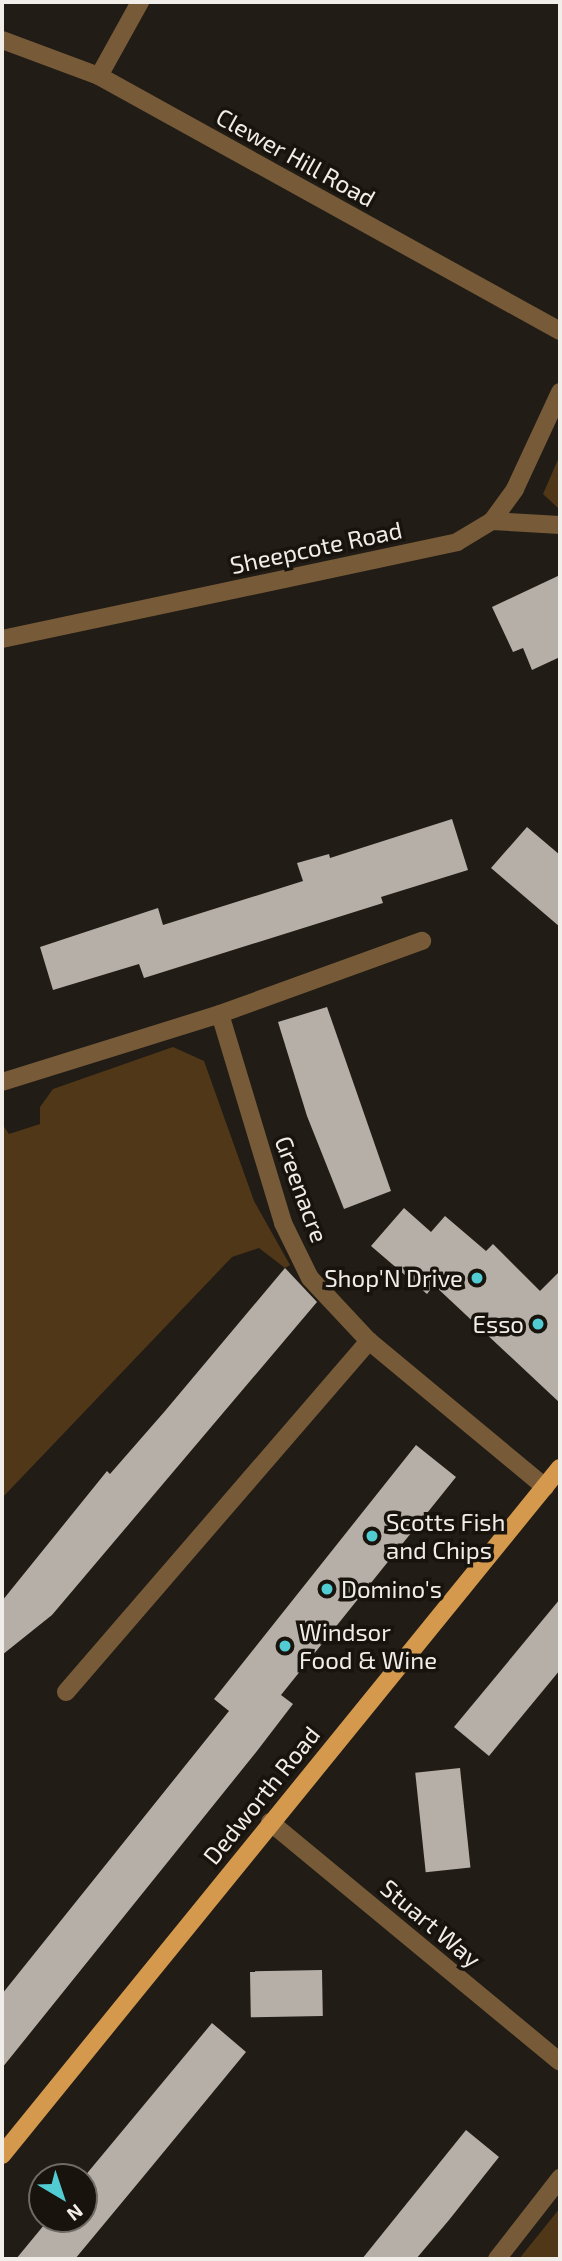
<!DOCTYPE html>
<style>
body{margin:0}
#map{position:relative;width:562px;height:2261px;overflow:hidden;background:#211c15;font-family:"Exo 2",sans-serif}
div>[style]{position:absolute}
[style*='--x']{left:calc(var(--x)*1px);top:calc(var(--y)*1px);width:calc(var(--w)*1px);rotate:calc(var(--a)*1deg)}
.green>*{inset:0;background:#503718}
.building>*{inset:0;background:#b6afa7;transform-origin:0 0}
.minor>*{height:18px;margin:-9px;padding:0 9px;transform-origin:9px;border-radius:9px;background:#775b39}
.major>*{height:18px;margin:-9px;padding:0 9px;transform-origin:9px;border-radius:9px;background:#d4994d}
.dots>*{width:19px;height:19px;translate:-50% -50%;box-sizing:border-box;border:4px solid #18130d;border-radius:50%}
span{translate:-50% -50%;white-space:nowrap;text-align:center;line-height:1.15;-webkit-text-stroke:7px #18130d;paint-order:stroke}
.street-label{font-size:24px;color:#f1ede9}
.poi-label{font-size:24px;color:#f1ede9}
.right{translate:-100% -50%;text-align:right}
.left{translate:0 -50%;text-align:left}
.frame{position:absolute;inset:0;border:4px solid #f1ede9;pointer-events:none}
.north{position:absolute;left:28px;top:2163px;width:70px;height:70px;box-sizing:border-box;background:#18130d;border:2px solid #6f6a65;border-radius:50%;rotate:141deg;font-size:19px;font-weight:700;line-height:28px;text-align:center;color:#f1ede9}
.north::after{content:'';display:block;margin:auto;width:24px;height:32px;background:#51ccd3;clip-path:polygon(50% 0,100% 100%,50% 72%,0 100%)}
</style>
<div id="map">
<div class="green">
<div style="clip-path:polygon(560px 455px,560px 510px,543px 494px)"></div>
<div style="clip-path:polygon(173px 1047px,204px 1061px,254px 1201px,290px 1265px,285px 1268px,259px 1248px,232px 1257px,2px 1498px,2px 1124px,9px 1134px,40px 1124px,40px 1107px,53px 1089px)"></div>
<div style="clip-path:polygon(560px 2208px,560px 2259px,519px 2259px)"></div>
</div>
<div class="building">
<div style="clip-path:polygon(560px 575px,560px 657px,532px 670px,523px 648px,513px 652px,492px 607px)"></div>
<div style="clip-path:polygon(452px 819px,468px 870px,381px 897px,383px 903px,144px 978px,139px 964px,53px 990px,40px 947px,158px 908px,163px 925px,303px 881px,297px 863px,329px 854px,330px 858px)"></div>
<div style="clip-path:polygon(527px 827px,560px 855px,560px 927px,491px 868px)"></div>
<div style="clip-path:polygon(327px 1007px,391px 1191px,344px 1209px,307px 1116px,278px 1022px)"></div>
<div style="clip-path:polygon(404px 1208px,431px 1232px,445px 1216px,486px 1251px,493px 1244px,540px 1291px,560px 1271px,560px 1403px,434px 1285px,427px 1294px,371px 1246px)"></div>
<div style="clip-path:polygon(285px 1268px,317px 1302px,52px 1615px,2px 1655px,2px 1601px,107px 1471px,110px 1474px,165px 1411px)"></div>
<div style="clip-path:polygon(416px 1445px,456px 1477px,281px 1695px,293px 1704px,257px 1751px,2px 2068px,2px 1994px,229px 1711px,214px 1699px)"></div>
<div style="clip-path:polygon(560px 1599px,560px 1670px,489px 1756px,454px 1727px)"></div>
<div style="left:460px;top:1768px;width:100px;height:45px;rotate:84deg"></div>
<div style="left:322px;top:1970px;width:46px;height:72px;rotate:89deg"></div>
<div style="clip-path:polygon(212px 2023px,246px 2052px,148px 2171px,75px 2259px,16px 2259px,49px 2219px,84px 2219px,84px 2177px)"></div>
<div style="clip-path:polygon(466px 2130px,499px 2157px,449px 2220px,416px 2259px,362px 2259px)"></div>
</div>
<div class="minor">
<div style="--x:2;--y:40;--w:103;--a:20.4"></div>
<div style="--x:99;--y:76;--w:527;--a:28.95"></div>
<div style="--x:99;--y:76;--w:85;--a:-61"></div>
<div style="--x:492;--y:521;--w:68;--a:3.4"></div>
<div style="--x:2;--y:639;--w:465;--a:-12"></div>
<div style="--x:457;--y:542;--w:41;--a:-31"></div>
<div style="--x:492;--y:521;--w:39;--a:-54"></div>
<div style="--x:515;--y:489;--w:107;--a:-65.1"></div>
<div style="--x:220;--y:1014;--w:218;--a:73.2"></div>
<div style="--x:283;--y:1223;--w:61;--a:63.9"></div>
<div style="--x:310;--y:1278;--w:86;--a:46.9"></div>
<div style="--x:369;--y:1341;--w:229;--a:39.7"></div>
<div style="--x:2;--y:1082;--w:228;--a:-17.3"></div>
<div style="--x:220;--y:1014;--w:215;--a:-19.9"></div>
<div style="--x:66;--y:1692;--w:464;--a:-49.2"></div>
<div style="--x:270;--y:1822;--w:376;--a:39.6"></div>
<div style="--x:497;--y:2259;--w:103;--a:-52.1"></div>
</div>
<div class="major">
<div style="--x:2;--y:2155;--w:885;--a:-50.92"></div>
</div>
<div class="dots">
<div style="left:477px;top:1278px;background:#51ccd3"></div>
<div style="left:538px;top:1324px;background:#51ccd3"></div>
<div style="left:372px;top:1536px;background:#51ccd3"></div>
<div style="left:327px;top:1589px;background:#51ccd3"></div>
<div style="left:285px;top:1646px;background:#51ccd3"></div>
</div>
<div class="street-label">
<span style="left:296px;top:157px;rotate:29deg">Clewer Hill Road</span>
<span style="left:316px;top:547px;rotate:-12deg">Sheepcote Road</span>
<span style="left:302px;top:1189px;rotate:70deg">Greenacre</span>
<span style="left:261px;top:1795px;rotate:-51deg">Dedworth Road</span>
<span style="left:431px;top:1923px;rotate:40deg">Stuart Way</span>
</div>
<div class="poi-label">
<span class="right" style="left:463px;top:1278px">Shop'N Drive</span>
<span class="right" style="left:524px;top:1324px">Esso</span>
<span class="left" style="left:386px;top:1536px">Scotts Fish<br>and Chips</span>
<span class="left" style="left:341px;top:1589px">Domino's</span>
<span class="left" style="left:299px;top:1646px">Windsor<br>Food &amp; Wine</span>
</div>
<div class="frame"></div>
<div class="north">N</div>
</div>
